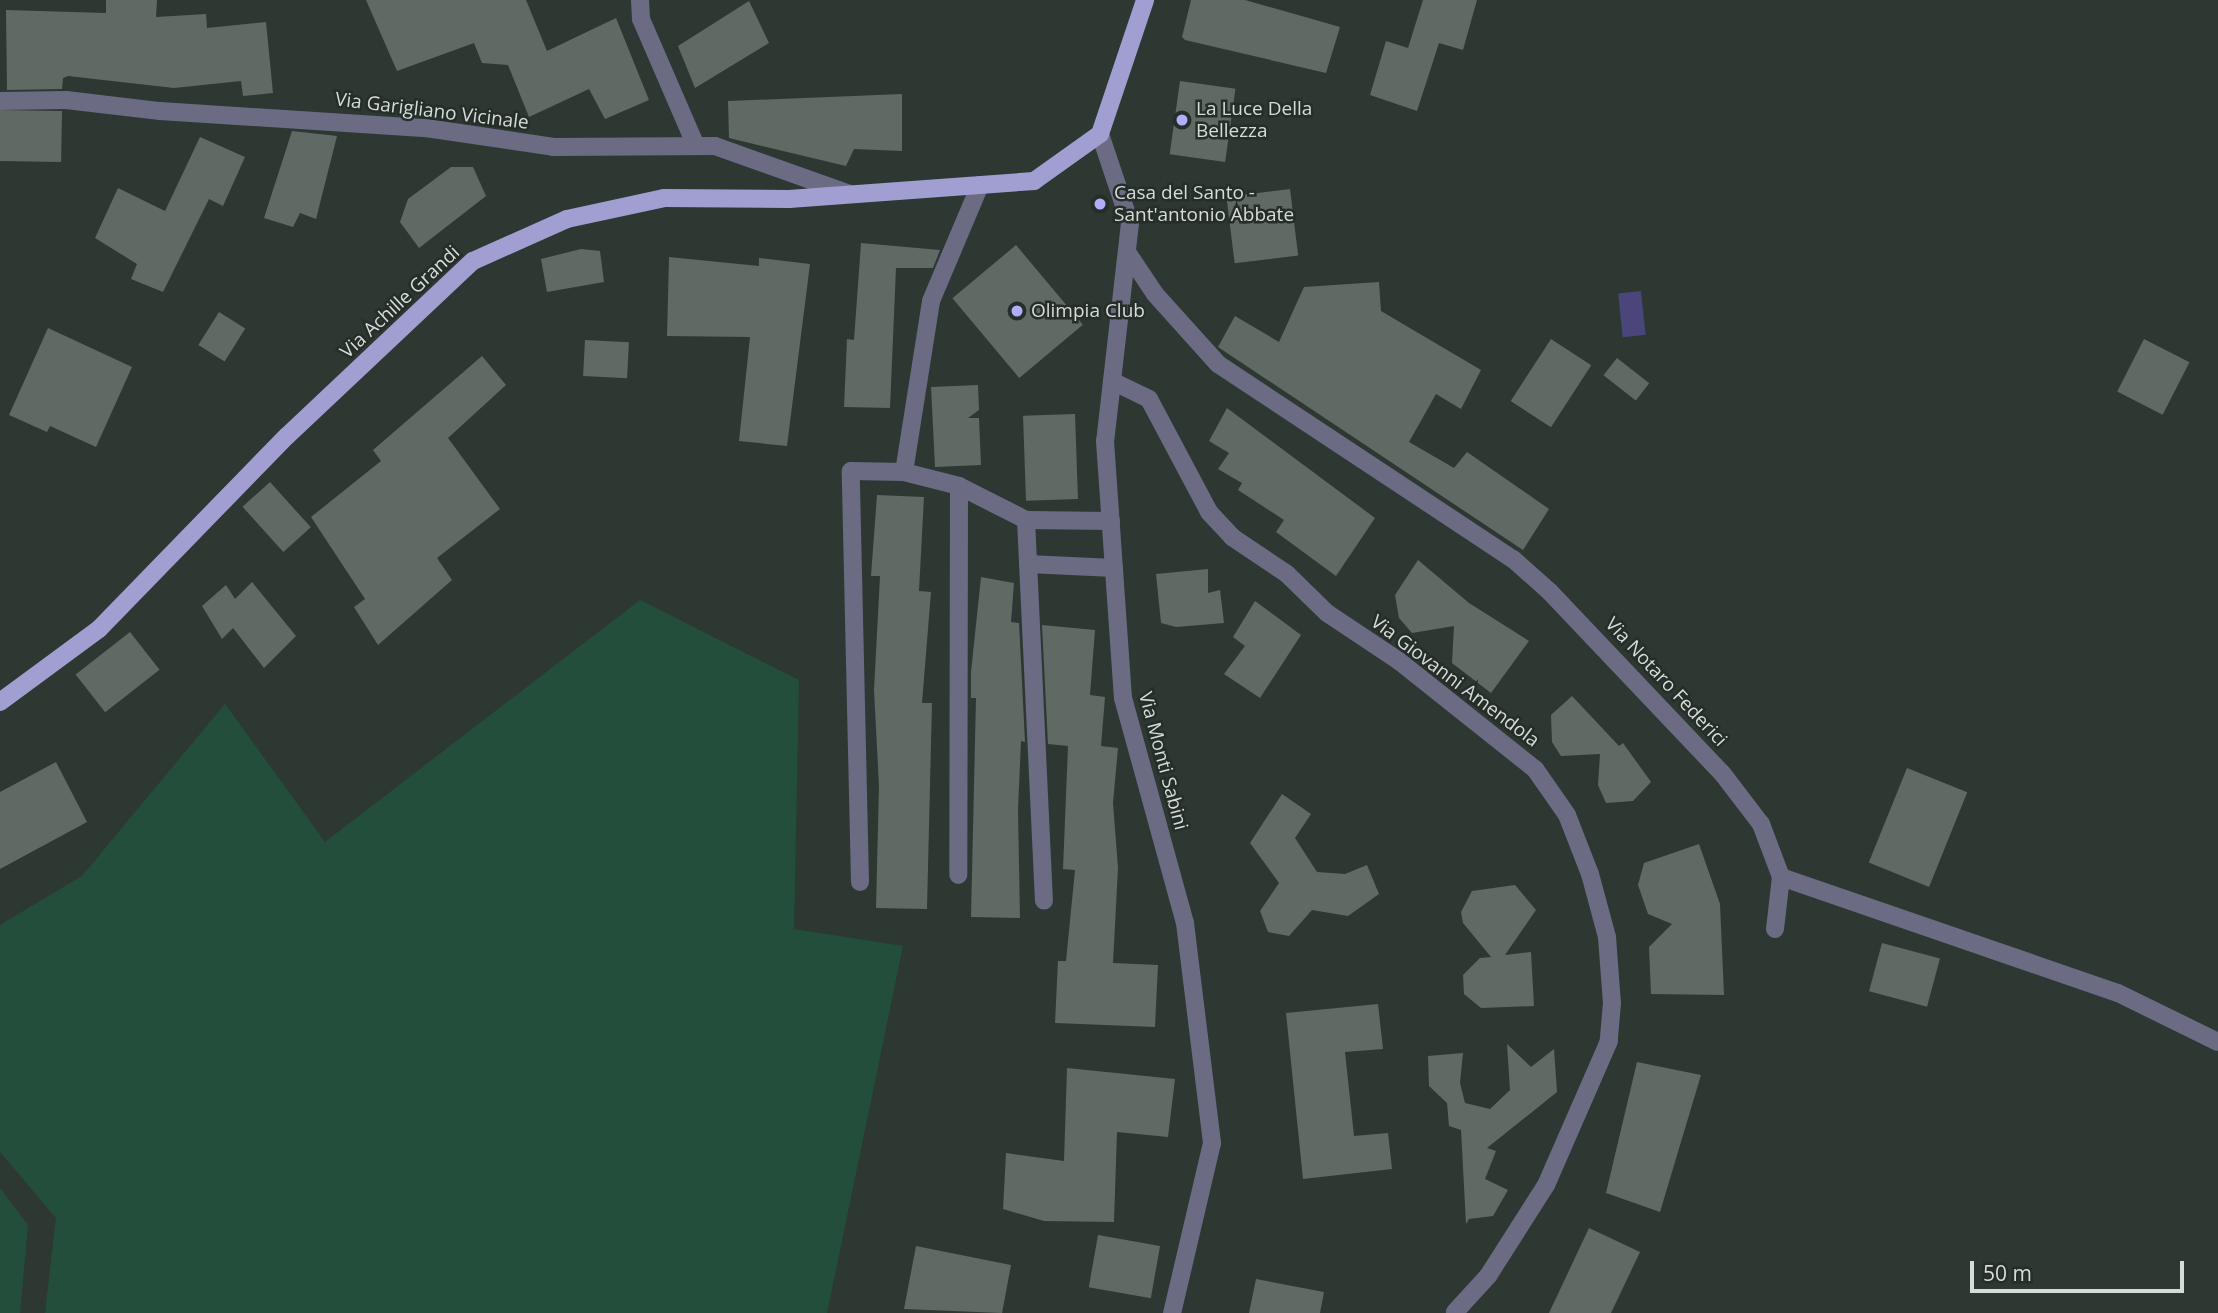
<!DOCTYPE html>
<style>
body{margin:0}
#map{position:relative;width:2218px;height:1313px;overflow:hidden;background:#2e3833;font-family:"Open Sans",sans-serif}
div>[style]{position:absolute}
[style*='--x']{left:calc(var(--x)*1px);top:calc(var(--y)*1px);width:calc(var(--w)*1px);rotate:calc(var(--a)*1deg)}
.green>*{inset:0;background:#234e3c}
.water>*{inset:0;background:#4a457a;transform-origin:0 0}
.building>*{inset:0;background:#5f6a64;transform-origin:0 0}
.minor>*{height:18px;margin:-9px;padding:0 9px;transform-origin:9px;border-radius:9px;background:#6c6b84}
.major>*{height:18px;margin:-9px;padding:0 9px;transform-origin:9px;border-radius:9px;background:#a19fd2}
.dots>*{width:19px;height:19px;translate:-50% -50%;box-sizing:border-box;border:4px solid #252e29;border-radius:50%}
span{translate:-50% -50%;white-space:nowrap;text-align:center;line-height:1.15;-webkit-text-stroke:5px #252e29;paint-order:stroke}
.poi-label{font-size:19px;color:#d6dcd9}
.left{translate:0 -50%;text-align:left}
.street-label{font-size:19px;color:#d6dcd9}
.scale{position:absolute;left:1970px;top:1261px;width:214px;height:32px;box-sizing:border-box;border:4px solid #d6dcd9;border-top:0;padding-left:9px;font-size:21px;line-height:24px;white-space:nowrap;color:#d6dcd9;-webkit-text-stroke:5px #252e29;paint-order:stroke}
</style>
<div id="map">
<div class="green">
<div style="clip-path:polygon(640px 600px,799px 680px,794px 929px,903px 946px,827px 1313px,45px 1313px,56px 1218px,0 1152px,0 925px,82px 876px,225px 704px,325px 842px)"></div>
<div style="clip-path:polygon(0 1188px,28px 1225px,20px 1313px,0 1313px)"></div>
</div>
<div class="water">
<div style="left:1641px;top:291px;width:44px;height:23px;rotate:84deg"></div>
</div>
<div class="building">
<div style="clip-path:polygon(106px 0,157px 0,156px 17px,206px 14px,207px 28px,266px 22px,273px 93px,243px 96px,241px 81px,174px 88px,68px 76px,63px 78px,62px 89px,7px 90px,6px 10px,106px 13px)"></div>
<div style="clip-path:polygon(366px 0,526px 0,547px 51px,616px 18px,649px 100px,605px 119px,589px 89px,529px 117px,508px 65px,482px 63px,474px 43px,397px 71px)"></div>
<div style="clip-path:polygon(1191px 0,1245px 0,1340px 27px,1326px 73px,1185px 40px,1182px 37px)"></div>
<div style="clip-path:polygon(1423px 0,1477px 0,1463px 50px,1439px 43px,1417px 111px,1370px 95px,1386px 41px,1408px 48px)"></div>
<div style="clip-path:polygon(749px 1px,769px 43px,695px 88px,678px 46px)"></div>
<div style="left:1180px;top:81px;width:56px;height:74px;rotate:8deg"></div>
<div style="clip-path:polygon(902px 94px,902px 151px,854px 149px,846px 166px,729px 138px,728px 101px)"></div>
<div style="left:62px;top:111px;width:51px;height:62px;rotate:91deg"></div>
<div style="clip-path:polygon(292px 131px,337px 136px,316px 219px,300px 213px,293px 227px,264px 218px)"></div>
<div style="clip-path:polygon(200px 137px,245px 157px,223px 206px,209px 199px,163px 292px,131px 279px,137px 264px,95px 238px,118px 188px,165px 211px)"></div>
<div style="clip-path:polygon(451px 167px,473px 167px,486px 196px,419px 248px,400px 222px,408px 199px)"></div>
<div style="left:1290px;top:189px;width:67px;height:64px;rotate:83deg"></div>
<div style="clip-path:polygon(861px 243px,940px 250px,933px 268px,896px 268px,890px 408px,844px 407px,847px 339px,854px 340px)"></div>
<div style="left:1016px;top:245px;width:104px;height:83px;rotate:50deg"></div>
<div style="clip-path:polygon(581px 249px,600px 251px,604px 282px,547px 292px,541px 259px)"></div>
<div style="clip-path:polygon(669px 257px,759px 266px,759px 258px,810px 264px,787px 446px,739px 441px,750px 337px,667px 336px)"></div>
<div style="clip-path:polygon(1379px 282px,1381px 311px,1481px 370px,1461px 409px,1436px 394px,1409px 442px,1454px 468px,1467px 452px,1549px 509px,1523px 550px,1218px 347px,1235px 316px,1279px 342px,1304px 287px)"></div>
<div style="left:219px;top:312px;width:31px;height:39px;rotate:32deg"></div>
<div style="clip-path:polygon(48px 328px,132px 367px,96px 447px,50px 426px,47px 432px,9px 415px)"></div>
<div style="left:1551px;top:339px;width:48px;height:74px;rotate:33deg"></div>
<div style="left:2144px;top:339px;width:51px;height:59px;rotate:27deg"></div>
<div style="left:585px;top:340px;width:44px;height:36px;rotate:3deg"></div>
<div style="clip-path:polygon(482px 356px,506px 385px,448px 438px,500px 509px,437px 558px,452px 580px,378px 645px,354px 607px,365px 599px,311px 517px,381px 461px,373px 450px)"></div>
<div style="left:1617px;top:358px;width:41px;height:22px;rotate:38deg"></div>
<div style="clip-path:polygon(978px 385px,979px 410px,968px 418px,979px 418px,981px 465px,935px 467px,931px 387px)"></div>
<div style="clip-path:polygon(1227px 408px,1375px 518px,1336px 576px,1276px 532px,1284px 520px,1238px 490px,1242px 483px,1218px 469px,1229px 453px,1209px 441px)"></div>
<div style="left:1075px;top:414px;width:85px;height:52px;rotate:88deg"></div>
<div style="left:270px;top:482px;width:61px;height:37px;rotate:48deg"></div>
<div style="clip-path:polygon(877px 495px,924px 497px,919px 591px,931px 592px,922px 703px,932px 703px,927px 909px,876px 908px,879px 786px,874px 690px,880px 576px,871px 576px)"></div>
<div style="clip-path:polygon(1418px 560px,1469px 603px,1529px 641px,1491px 693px,1452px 663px,1454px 626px,1412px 633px,1399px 618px,1395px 595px)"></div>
<div style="clip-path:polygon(1208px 569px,1208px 593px,1220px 590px,1224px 623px,1176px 627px,1161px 623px,1156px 574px)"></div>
<div style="clip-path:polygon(981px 577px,1014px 583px,1011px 622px,1019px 623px,1025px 742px,1021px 741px,1018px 810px,1020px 918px,971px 917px,976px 698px,971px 698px,971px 672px)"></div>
<div style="clip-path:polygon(252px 582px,296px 636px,264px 668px,233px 628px,222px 639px,202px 606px,226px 585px,235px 599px)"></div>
<div style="clip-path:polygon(1255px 601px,1301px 635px,1260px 698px,1224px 674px,1245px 646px,1233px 637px)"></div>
<div style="clip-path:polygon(1042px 625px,1095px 630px,1090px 695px,1105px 697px,1101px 746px,1118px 748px,1113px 803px,1118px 868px,1113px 963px,1158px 965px,1155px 1027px,1055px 1023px,1058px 961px,1066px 961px,1075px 870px,1063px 869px,1068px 746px,1048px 744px)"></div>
<div style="left:130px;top:632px;width:48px;height:69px;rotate:52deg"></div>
<div style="clip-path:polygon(1572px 696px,1619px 746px,1623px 743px,1651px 782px,1633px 801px,1606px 803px,1598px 785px,1600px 754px,1561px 756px,1552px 742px,1551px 715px)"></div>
<div style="clip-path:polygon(56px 762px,87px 822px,0 869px,0 792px)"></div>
<div style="left:1907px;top:768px;width:65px;height:102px;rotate:22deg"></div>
<div style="clip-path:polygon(1282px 794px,1311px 814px,1295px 838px,1317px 872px,1345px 874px,1367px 865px,1379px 894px,1348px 916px,1312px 910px,1289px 936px,1268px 932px,1260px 911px,1279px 883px,1250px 843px)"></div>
<div style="clip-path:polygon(1699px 844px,1720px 904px,1724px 995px,1651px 994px,1649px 947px,1672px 924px,1648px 914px,1638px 885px,1644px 863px)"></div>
<div style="clip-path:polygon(1515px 885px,1536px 910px,1505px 955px,1531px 952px,1534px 1006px,1481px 1008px,1464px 994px,1463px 975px,1480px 958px,1491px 957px,1463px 923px,1461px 912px,1472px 891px)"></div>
<div style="left:1882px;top:943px;width:60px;height:50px;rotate:15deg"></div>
<div style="clip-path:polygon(1378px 1004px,1383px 1049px,1345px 1052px,1354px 1136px,1388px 1133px,1392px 1169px,1303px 1179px,1286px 1013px)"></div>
<div style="clip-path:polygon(1507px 1044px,1531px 1067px,1554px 1049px,1557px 1092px,1487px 1148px,1496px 1151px,1485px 1179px,1508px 1190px,1493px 1216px,1469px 1219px,1466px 1224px,1461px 1130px,1449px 1126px,1447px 1103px,1429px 1086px,1428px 1056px,1463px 1053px,1460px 1083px,1465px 1103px,1490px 1109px,1510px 1090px)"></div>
<div style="clip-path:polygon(1637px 1062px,1701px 1075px,1660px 1212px,1606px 1193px)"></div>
<div style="clip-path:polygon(1067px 1068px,1175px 1079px,1168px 1137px,1117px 1132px,1114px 1222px,1044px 1221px,1003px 1209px,1006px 1153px,1064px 1161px)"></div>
<div style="clip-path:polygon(1589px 1228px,1640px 1252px,1611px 1313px,1549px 1313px)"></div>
<div style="left:1098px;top:1235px;width:63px;height:53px;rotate:10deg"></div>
<div style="clip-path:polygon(916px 1246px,1011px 1265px,1002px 1313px,904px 1309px)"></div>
<div style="clip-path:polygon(1256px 1279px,1324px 1292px,1320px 1313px,1249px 1313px)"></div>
</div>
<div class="minor">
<div style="--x:640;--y:0;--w:19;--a:87"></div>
<div style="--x:641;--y:19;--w:138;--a:66.6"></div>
<div style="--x:0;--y:101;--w:66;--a:-0.9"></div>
<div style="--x:66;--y:100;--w:95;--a:6.7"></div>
<div style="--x:160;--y:111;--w:267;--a:3.7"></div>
<div style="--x:426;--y:128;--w:129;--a:8.4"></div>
<div style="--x:554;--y:147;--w:161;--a:-0.4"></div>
<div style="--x:715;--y:146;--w:143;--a:19.6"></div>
<div style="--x:1100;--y:134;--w:94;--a:71.4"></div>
<div style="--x:1130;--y:223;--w:219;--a:96.5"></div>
<div style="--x:1105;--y:441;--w:258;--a:86"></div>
<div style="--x:1123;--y:698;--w:233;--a:74.6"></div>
<div style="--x:1185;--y:923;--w:222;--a:83"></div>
<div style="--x:1212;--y:1143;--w:175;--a:103.2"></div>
<div style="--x:1127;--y:252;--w:50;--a:56.3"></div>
<div style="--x:1155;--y:294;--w:94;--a:48"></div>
<div style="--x:1218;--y:364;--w:354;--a:33.5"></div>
<div style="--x:1513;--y:559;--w:50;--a:41.7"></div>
<div style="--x:1550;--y:592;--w:250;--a:46.5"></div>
<div style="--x:1722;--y:773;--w:64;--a:52.6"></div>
<div style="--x:1761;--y:824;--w:57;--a:69.3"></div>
<div style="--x:1781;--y:877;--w:356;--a:19"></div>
<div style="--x:2118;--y:993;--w:111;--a:26.1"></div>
<div style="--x:1112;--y:381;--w:41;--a:25.9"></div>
<div style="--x:1149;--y:399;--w:128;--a:62"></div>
<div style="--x:1209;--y:512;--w:34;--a:47"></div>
<div style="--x:1232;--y:537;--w:66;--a:33.9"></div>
<div style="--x:1287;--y:574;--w:56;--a:44.3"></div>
<div style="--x:1327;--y:613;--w:87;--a:33.7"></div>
<div style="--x:1399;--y:661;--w:174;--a:38.5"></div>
<div style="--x:1535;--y:769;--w:56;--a:55.2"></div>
<div style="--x:1567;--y:815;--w:63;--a:68.7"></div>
<div style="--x:1590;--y:874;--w:65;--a:74.9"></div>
<div style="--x:1607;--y:937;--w:66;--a:85.7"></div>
<div style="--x:1612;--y:1003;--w:38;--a:95"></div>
<div style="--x:1609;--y:1041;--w:157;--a:113.6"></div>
<div style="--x:1546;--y:1185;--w:108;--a:122.5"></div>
<div style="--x:1488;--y:1276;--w:49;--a:132.5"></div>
<div style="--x:904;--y:472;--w:173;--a:-81"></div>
<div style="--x:931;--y:301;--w:126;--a:-67.1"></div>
<div style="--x:959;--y:486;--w:75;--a:26.9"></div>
<div style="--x:1026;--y:520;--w:381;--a:87.3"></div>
<div style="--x:1026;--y:520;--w:85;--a:0.7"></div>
<div style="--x:1028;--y:564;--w:86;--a:2.7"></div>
<div style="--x:860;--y:882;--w:411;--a:-91.3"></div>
<div style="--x:851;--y:471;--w:53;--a:1.1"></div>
<div style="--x:904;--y:472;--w:57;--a:14.3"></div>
<div style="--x:959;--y:486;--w:389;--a:90.1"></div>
<div style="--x:1775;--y:929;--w:52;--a:-83.4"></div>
</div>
<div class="major">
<div style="--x:0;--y:702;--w:123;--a:-36.4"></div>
<div style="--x:99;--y:629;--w:269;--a:-45.8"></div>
<div style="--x:287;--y:436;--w:255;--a:-43.3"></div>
<div style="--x:473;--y:261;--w:103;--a:-24.1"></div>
<div style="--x:567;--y:219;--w:99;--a:-12.2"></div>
<div style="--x:664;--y:198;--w:125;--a:0.5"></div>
<div style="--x:789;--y:199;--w:246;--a:-4.2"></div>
<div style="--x:1034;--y:181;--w:81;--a:-35.5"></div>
<div style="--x:1100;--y:134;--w:141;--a:-71.4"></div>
</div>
<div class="dots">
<div style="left:1182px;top:120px;background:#b1adfa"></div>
<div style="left:1100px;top:204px;background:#b1adfa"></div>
<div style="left:1017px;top:311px;background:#b1adfa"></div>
</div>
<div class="poi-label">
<span class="left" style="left:1196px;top:120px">La Luce Della<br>Bellezza</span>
<span class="left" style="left:1114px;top:204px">Casa del Santo -<br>Sant'antonio Abbate</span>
<span class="left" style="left:1031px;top:311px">Olimpia Club</span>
</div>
<div class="street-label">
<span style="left:432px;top:111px;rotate:7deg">Via Garigliano Vicinale</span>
<span style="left:400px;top:302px;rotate:-43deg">Via Achille Grandi</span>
<span style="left:1455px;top:681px;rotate:37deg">Via Giovanni Amendola</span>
<span style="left:1666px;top:682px;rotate:47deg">Via Notaro Federici</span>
<span style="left:1163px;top:761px;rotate:75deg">Via Monti Sabini</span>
</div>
<div class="scale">50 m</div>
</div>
